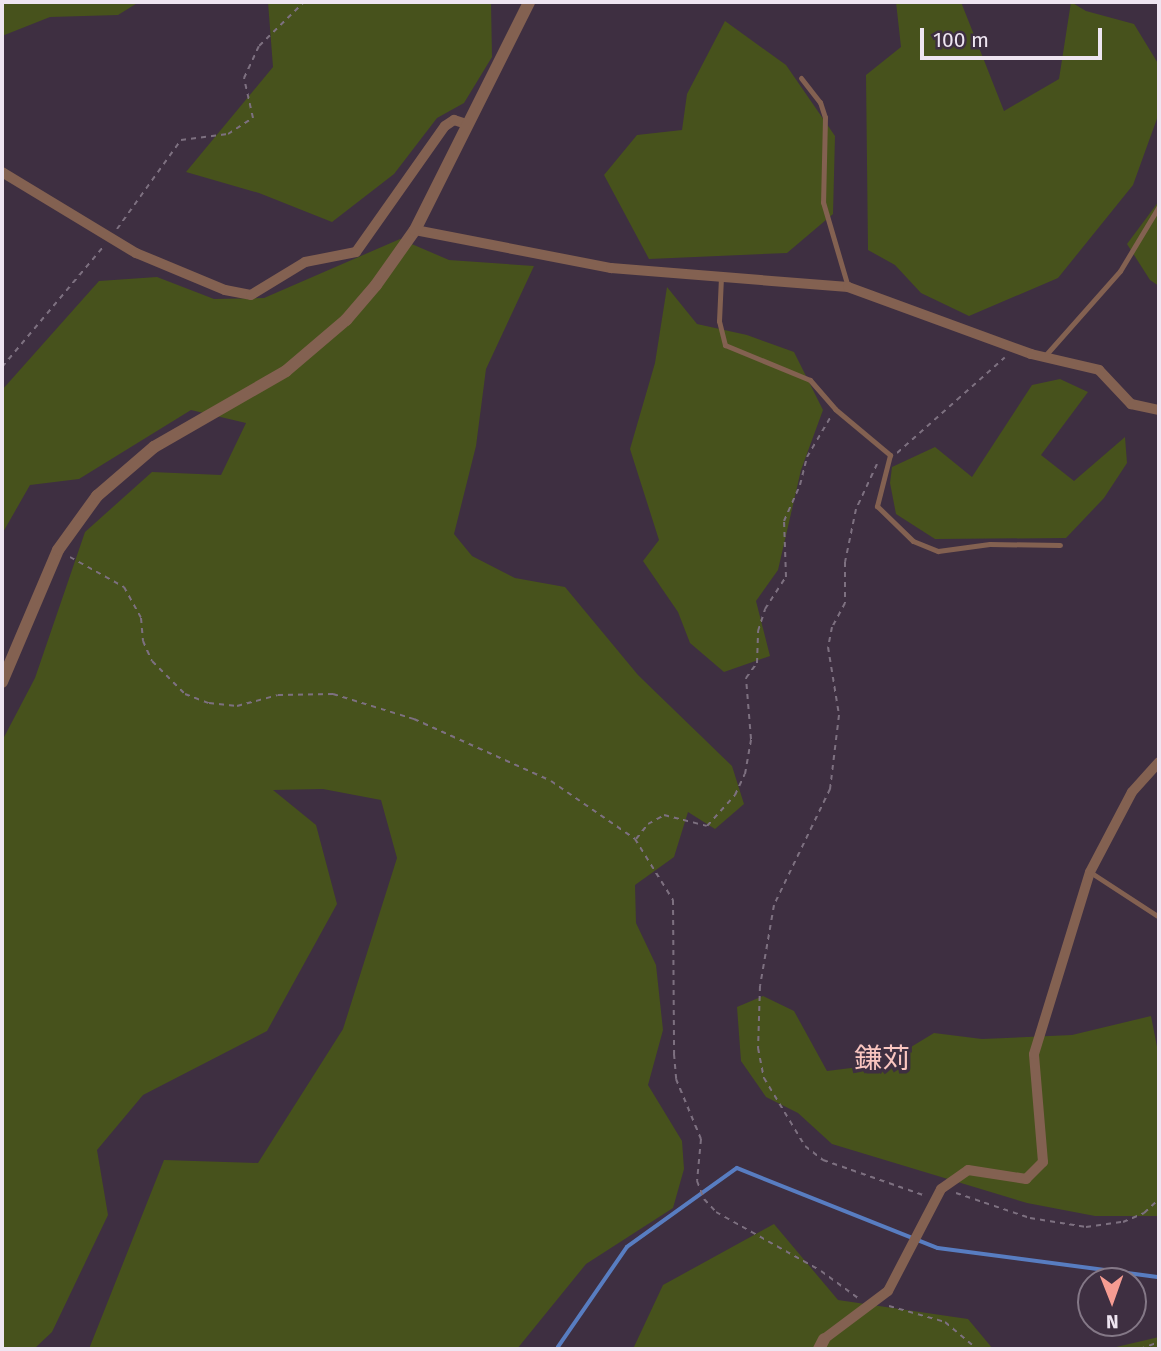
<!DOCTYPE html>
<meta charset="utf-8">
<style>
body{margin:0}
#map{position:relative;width:1161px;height:1351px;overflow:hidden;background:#3e2f41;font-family:"Fira Sans","Noto Sans JP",sans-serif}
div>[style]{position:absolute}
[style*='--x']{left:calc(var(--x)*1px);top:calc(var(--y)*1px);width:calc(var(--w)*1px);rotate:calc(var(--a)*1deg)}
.green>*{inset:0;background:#47521c}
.stream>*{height:3.5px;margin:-1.75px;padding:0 1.75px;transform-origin:1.75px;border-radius:1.75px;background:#587dc1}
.path>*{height:2px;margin-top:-1px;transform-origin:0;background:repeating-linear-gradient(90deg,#7d7080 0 5px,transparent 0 10px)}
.service>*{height:5px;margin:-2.5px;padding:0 2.5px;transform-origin:2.5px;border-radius:2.5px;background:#836151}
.minor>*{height:10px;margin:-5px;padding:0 5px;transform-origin:5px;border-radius:5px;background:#836151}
.tertiary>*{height:12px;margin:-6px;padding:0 6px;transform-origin:6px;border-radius:6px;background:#836151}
span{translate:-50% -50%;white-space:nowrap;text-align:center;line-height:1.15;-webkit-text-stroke:7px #3e2f41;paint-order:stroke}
.quarter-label{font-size:28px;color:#fac6c0}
.frame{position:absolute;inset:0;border:4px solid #eee5f1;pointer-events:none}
.north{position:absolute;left:1077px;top:1267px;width:70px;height:70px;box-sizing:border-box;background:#3e2f41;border:2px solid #847887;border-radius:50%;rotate:179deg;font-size:19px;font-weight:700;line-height:28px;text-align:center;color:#eee5f1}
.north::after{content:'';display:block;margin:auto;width:24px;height:32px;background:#f59c92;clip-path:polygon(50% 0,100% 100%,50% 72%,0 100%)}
.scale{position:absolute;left:920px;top:28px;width:182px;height:32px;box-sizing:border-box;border:4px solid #eee5f1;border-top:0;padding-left:9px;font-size:21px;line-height:24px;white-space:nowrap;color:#eee5f1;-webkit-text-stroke:5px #3e2f41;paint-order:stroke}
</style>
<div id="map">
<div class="green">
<div style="clip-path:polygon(2px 2px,139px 2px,118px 15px,50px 17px,2px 36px)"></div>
<div style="clip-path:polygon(268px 2px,491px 2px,492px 57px,464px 103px,437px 118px,394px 174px,332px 222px,259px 193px,186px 172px,273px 67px)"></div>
<div style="clip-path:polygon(896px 2px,961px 2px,1004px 111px,1059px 79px,1071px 2px,1086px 11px,1134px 24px,1159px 65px,1159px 113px,1133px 185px,1058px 278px,969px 316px,921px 293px,895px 265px,868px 250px,866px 75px,901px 47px)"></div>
<div style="clip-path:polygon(725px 21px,786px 65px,835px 136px,833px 214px,787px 253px,649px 259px,604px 175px,637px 135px,682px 130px,687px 94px)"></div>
<div style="clip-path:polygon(1159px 201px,1159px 286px,1150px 280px,1127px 244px)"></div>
<div style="clip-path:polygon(400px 239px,449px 260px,534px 266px,486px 369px,476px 446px,454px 534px,472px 556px,515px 578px,565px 587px,638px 675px,732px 766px,744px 804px,715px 829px,688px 812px,674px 857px,635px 885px,636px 923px,656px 965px,663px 1030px,648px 1085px,682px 1141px,684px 1169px,673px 1208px,586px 1264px,517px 1349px,89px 1349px,164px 1160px,258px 1163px,343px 1029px,397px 858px,381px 800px,323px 789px,273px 790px,316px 825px,337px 904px,267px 1031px,143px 1095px,97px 1150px,108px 1215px,52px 1332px,34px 1349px,2px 1349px,2px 741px,35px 678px,85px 532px,152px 472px,221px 475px,246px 423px,191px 410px,79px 479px,30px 485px,2px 534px,2px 390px,99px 281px,157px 277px,214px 299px,264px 298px)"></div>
<div style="clip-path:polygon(667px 287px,697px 324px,747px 335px,794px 352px,823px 410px,801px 470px,778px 570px,756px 601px,770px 656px,724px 672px,690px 643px,678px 612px,643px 561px,659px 540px,630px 449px,655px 363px)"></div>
<div style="clip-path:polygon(1060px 379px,1088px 392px,1041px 455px,1074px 481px,1125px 437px,1127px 463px,1104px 498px,1066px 538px,935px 539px,896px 514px,890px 483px,892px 467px,935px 447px,972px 477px,1032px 385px)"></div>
<div style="clip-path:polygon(763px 996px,794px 1011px,827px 1071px,883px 1064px,934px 1033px,982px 1039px,1072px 1035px,1151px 1016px,1159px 1057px,1159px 1216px,1095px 1216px,1027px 1203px,832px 1144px,798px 1113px,766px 1097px,741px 1061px,737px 1007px)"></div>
<div style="clip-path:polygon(774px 1224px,838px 1300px,968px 1319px,993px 1349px,633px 1349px,663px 1285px)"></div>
<div style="clip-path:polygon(1159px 1337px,1159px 1349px,1110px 1349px,1112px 1348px)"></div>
</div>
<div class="stream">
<div style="--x:558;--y:1347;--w:121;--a:-55.4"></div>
<div style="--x:627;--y:1247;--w:135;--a:-35.7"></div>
<div style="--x:737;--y:1168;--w:216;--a:21.7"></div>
<div style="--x:938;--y:1248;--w:223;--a:7.5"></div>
</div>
<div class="path">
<div style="--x:117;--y:229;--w:110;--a:-54.3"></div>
<div style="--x:181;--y:140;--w:47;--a:-7.3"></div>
<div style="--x:228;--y:134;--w:30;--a:-33"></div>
<div style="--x:253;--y:118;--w:41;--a:-102.7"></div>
<div style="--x:244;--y:78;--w:35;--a:-65"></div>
<div style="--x:259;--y:46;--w:63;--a:-44.4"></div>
<div style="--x:2;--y:367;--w:157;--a:-49.9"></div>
<div style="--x:897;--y:453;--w:144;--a:-41.6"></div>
<div style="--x:877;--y:464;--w:50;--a:115"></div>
<div style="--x:856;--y:509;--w:54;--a:101.7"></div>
<div style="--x:845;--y:562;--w:41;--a:90"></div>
<div style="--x:845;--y:603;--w:27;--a:118"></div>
<div style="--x:832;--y:627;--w:20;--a:101"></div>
<div style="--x:828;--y:647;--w:69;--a:80.8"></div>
<div style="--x:839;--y:715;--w:75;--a:96.9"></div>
<div style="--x:830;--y:789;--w:129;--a:115.8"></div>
<div style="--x:774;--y:905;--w:82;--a:99.8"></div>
<div style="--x:760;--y:986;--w:62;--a:91.8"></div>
<div style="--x:758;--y:1048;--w:31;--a:79"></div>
<div style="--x:764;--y:1078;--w:79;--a:58.9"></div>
<div style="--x:805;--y:1146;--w:23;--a:38"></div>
<div style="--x:823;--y:1160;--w:109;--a:19.3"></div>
<div style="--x:70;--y:557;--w:62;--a:29.1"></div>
<div style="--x:124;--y:587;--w:35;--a:61"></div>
<div style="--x:141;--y:618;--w:23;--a:85"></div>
<div style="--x:143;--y:641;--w:22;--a:66"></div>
<div style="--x:152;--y:661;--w:47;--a:45"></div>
<div style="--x:185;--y:694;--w:26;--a:21"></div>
<div style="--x:209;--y:703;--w:28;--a:6"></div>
<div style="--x:237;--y:706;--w:42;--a:-15"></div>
<div style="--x:278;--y:695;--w:55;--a:-1"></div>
<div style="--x:333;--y:694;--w:85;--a:17.2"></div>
<div style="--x:414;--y:719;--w:150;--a:24.3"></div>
<div style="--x:551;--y:781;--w:102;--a:34.6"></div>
<div style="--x:635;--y:839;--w:72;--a:58.1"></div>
<div style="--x:673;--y:900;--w:154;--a:89.6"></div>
<div style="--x:674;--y:1054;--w:25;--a:85"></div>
<div style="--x:676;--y:1079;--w:65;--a:67.4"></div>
<div style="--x:701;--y:1139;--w:42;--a:95.4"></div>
<div style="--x:697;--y:1181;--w:19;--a:69"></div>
<div style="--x:704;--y:1199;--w:18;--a:47"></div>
<div style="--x:716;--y:1212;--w:120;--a:29.3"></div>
<div style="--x:821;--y:1271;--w:46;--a:36.1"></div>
<div style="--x:636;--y:839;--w:19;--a:-51"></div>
<div style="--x:648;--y:824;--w:18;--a:-29"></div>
<div style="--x:664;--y:815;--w:44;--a:14.3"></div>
<div style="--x:707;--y:826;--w:42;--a:-47.9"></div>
<div style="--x:735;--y:795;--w:23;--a:-65"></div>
<div style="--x:745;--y:774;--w:36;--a:-80"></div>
<div style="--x:751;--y:739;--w:61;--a:-94.7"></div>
<div style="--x:746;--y:678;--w:19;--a:-54"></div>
<div style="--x:757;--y:663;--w:32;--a:-88"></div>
<div style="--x:758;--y:631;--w:23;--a:-72"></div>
<div style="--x:765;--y:609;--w:38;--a:-57"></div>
<div style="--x:786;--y:577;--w:56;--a:-92"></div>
<div style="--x:784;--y:521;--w:39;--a:-66"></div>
<div style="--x:800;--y:485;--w:29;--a:-76"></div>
<div style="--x:807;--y:457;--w:45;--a:-59.5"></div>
<div style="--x:956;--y:1193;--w:78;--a:18.7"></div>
<div style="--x:1030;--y:1218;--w:57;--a:9.1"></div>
<div style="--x:1086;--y:1227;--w:37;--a:-8"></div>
<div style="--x:1123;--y:1222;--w:23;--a:-23"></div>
<div style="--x:1144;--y:1213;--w:21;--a:-43"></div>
<div style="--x:889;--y:1306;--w:58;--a:15.9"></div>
<div style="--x:945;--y:1322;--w:42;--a:40.2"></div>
<div style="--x:1140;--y:1349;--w:20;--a:-20"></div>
</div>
<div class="service">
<div style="--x:801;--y:78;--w:31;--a:52"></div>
<div style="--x:820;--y:102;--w:16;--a:72"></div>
<div style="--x:825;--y:117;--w:85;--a:91.3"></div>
<div style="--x:823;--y:202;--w:89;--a:73.6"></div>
<div style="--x:721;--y:277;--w:44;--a:92.6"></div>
<div style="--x:719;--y:321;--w:25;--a:76"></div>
<div style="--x:725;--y:345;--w:92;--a:22.4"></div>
<div style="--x:810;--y:380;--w:38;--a:49"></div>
<div style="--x:835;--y:409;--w:72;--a:39.9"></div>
<div style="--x:890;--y:455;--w:53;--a:104.3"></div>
<div style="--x:877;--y:506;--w:50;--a:44.2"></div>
<div style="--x:913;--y:541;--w:27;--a:22"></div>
<div style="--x:938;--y:551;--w:52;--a:-7.7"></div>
<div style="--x:990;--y:544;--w:70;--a:0.8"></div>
<div style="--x:1043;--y:358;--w:116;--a:-48.5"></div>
<div style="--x:1120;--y:271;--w:76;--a:-59"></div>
<div style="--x:1090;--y:872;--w:82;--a:33.1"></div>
</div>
<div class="minor">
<div style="--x:2;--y:172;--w:157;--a:31.2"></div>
<div style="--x:136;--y:253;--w:96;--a:22.6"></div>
<div style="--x:225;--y:290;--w:26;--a:11"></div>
<div style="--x:251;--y:295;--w:63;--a:-31.4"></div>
<div style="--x:305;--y:262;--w:52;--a:-11.1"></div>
<div style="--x:356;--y:252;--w:154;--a:-54.8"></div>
<div style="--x:445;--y:126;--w:11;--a:-34"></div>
<div style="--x:454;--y:120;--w:13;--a:18"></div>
<div style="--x:415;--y:230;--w:200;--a:11"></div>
<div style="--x:611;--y:268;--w:238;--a:4.6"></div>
<div style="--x:848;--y:287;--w:195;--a:20.1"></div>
<div style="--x:1031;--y:354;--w:70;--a:13.2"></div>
<div style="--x:1099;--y:370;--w:47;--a:46.7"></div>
<div style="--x:1131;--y:404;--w:29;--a:12"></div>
<div style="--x:824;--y:1339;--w:80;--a:-36.9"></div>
<div style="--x:888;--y:1291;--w:115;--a:-62.5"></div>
<div style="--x:941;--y:1189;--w:33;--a:-35"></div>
<div style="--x:968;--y:1170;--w:59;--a:8.8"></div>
<div style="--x:1026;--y:1179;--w:24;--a:-45"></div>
<div style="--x:1043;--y:1162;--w:108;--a:-94.8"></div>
<div style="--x:1034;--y:1054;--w:190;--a:-72.9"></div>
<div style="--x:1090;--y:872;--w:90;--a:-62.3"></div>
<div style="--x:1132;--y:792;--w:40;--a:-48"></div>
</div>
<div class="tertiary">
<div style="--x:2;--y:682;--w:143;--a:-67"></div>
<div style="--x:58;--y:550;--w:67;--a:-54.2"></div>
<div style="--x:97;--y:496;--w:75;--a:-40.7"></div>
<div style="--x:154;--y:447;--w:152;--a:-29.9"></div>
<div style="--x:286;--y:371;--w:79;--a:-40.4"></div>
<div style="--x:346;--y:320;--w:46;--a:-49.4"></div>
<div style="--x:376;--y:285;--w:67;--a:-54.7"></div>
<div style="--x:415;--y:230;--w:255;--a:-63.4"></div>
<div style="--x:819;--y:1349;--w:11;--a:-63"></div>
</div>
<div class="quarter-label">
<span style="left:882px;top:1059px">鎌苅</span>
</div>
<div class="frame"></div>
<div class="north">N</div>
<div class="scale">100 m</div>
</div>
